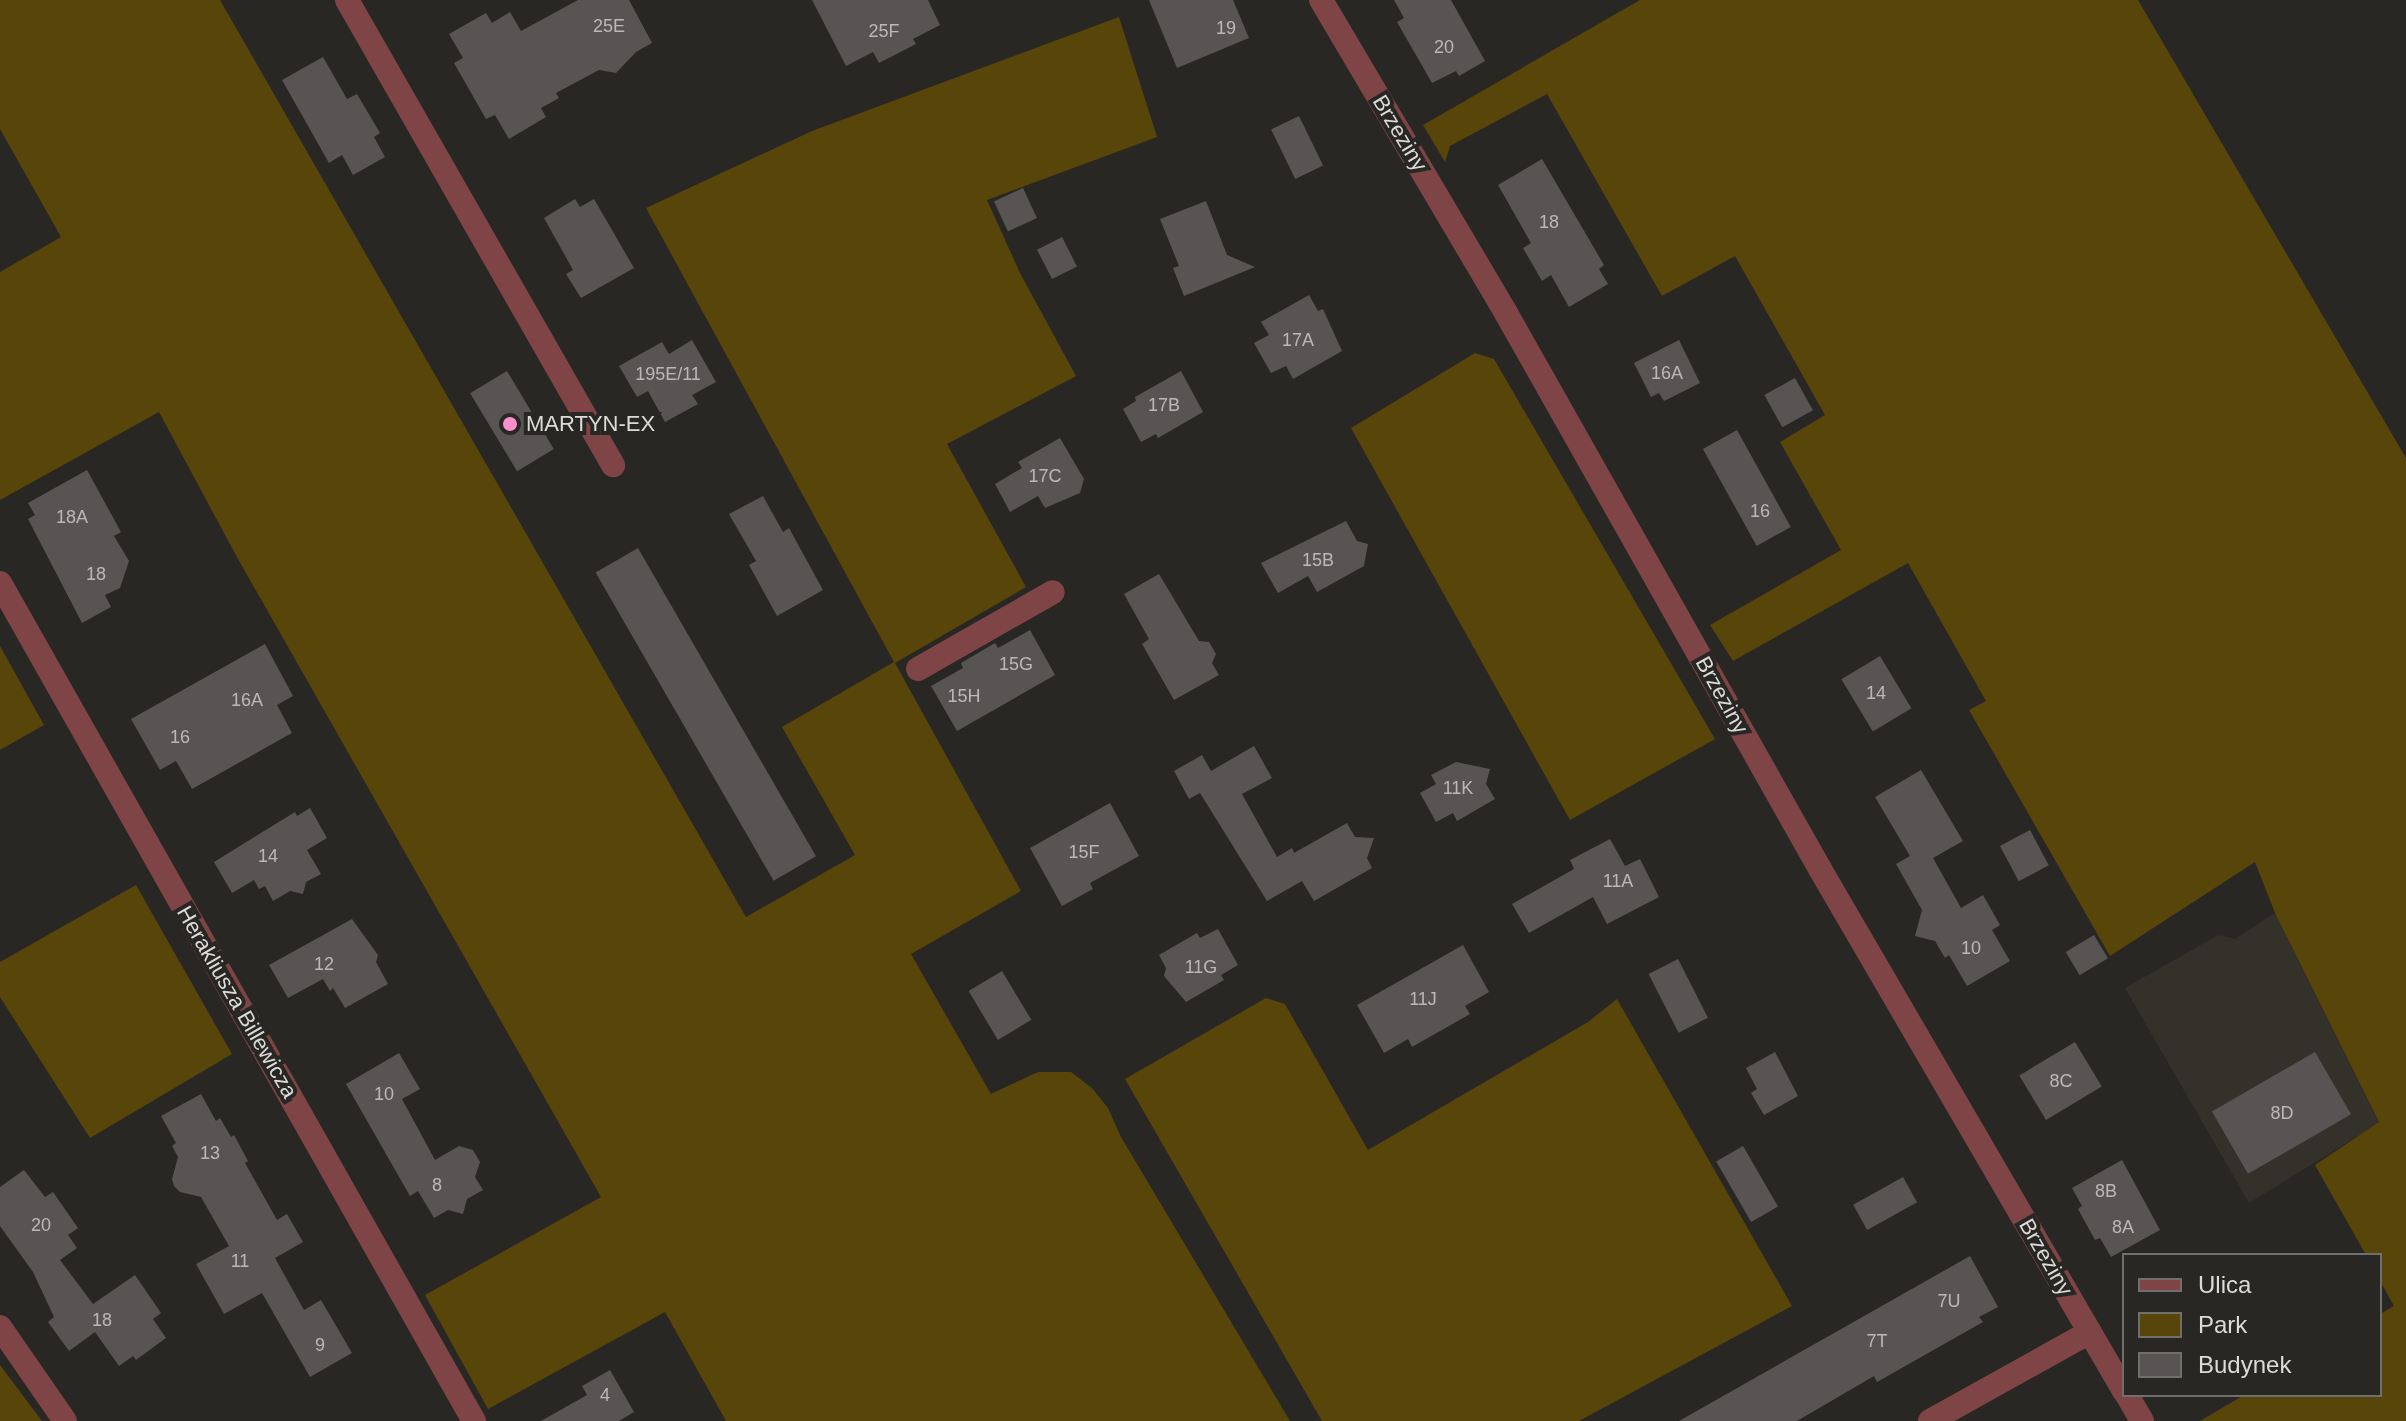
<!DOCTYPE html>
<style>
body{margin:0}
#map{position:relative;width:2406px;height:1421px;overflow:hidden;background:#282724;font-family:Helvetica,sans-serif}
div>[style]{position:absolute}
[style*='--x']{left:calc(var(--x)*1px);top:calc(var(--y)*1px);width:calc(var(--w)*1px);rotate:calc(var(--a)*1deg)}
.built>*{inset:0;background:#34312a}
.green>*{inset:0;background:#58450a}
.building>*{inset:0;background:#585453;transform-origin:0 0}
.minor>*{height:24px;margin:-12px;padding:0 12px;transform-origin:12px;border-radius:12px;background:#7f4445}
.dots>*{width:22px;height:22px;translate:-50% -50%;box-sizing:border-box;border:4px solid #282724;border-radius:50%}
span{translate:-50% -50%;white-space:nowrap;text-align:center;line-height:1.15;-webkit-text-stroke:8px #282724;paint-order:stroke}
.number-label{font-size:18px;color:#bbb9b8}
.number-label span{-webkit-text-stroke-width:0}
.street-label{font-size:22px;color:#dcdbd9}
.poi-label{font-size:22px;color:#dcdbd9}
.left{translate:0 -50%;text-align:left}
.legend{position:absolute;left:2122px;top:1253px;width:260px;height:144px;box-sizing:border-box;background:#282724;border:2px solid #706f6c;margin:0;padding:10px 14px;list-style:none;font-size:24px;color:#dcdbd9}
.legend li{display:flex;align-items:center;gap:16px;height:40px}
.legend b{width:40px;border:2px solid #706f6c}
</style>
<div id="map">
<div class="built">
<div style="clip-path:polygon(2275px 913px,2379px 1123px,2249px 1203px,2125px 988px,2218px 935px,2235px 939px)"></div>
</div>
<div class="green">
<div style="clip-path:polygon(0 0,220px 0,746px 917px,855px 855px,782px 727px,894px 662px,646px 208px,812px 131px,1119px 17px,1157px 137px,987px 200px,1020px 273px,1076px 376px,947px 444px,1026px 587px,895px 663px,1021px 891px,911px 954px,991px 1094px,1038px 1072px,1071px 1072px,1092px 1088px,1108px 1108px,1121px 1137px,1290px 1421px,726px 1421px,665px 1312px,488px 1409px,425px 1295px,601px 1197px,238px 559px,159px 412px,0 500px,0 272px,61px 237px,0 129px)"></div>
<div style="clip-path:polygon(1640px 0,2138px 0,2406px 458px,2406px 1421px,2200px 1421px,2244px 1395px,2380px 1395px,2380px 1314px,2394px 1306px,2380px 1281px,2380px 1255px,2366px 1255px,2315px 1165px,2379px 1122px,2275px 913px,2255px 862px,2110px 956px,1969px 710px,1986px 701px,1908px 563px,1733px 661px,1710px 625px,1841px 550px,1780px 442px,1825px 415px,1735px 256px,1662px 296px,1547px 94px,1450px 146px,1445px 162px,1423px 125px)"></div>
<div style="clip-path:polygon(1475px 353px,1494px 359px,1715px 739px,1570px 820px,1351px 428px)"></div>
<div style="clip-path:polygon(0 646px,44px 725px,0 750px)"></div>
<div style="clip-path:polygon(136px 885px,232px 1054px,90px 1138px,0 997px,0 962px)"></div>
<div style="clip-path:polygon(1266px 998px,1285px 1004px,1368px 1150px,1588px 1022px,1617px 999px,1792px 1306px,1579px 1421px,1322px 1421px,1125px 1079px)"></div>
<div style="clip-path:polygon(0 1365px,42px 1421px,0 1421px)"></div>
</div>
<div class="building">
<div style="clip-path:polygon(578px 0,629px 0,652px 43px,636px 52px,616px 73px,599px 70px,556px 93px,559px 98px,541px 108px,546px 117px,509px 139px,495px 115px,486px 119px,454px 63px,463px 58px,449px 34px,486px 13px,492px 23px,510px 12px,521px 31px)"></div>
<div style="clip-path:polygon(812px 0,928px 0,940px 25px,913px 39px,916px 44px,879px 63px,873px 52px,846px 66px)"></div>
<div style="clip-path:polygon(1149px 0,1233px 0,1249px 38px,1177px 68px)"></div>
<div style="clip-path:polygon(1394px 0,1451px 0,1485px 61px,1459px 76px,1456px 71px,1432px 83px,1397px 22px,1404px 18px)"></div>
<div style="clip-path:polygon(323px 57px,347px 99px,357px 94px,380px 133px,374px 137px,385px 157px,353px 175px,342px 155px,329px 163px,282px 80px)"></div>
<div style="left:1299px;top:116px;width:55px;height:31px;rotate:64deg"></div>
<div style="clip-path:polygon(1542px 159px,1604px 265px,1599px 269px,1608px 284px,1569px 307px,1551px 275px,1542px 281px,1523px 248px,1531px 243px,1498px 185px)"></div>
<div style="left:1023px;top:188px;width:33px;height:32px;rotate:65deg"></div>
<div style="clip-path:polygon(575px 199px,580px 207px,594px 199px,634px 268px,581px 298px,566px 274px,573px 270px,544px 218px)"></div>
<div style="clip-path:polygon(1206px 201px,1227px 255px,1255px 267px,1184px 296px,1173px 268px,1179px 266px,1160px 219px)"></div>
<div style="left:1062px;top:237px;width:33px;height:28px;rotate:63deg"></div>
<div style="clip-path:polygon(1309px 295px,1318px 311px,1323px 309px,1342px 351px,1293px 379px,1286px 366px,1271px 373px,1254px 343px,1269px 335px,1261px 322px)"></div>
<div style="clip-path:polygon(692px 340px,716px 382px,692px 395px,698px 404px,665px 422px,648px 391px,637px 397px,619px 366px,662px 342px,669px 354px)"></div>
<div style="clip-path:polygon(1679px 340px,1700px 383px,1664px 401px,1659px 393px,1651px 397px,1634px 363px)"></div>
<div style="left:507px;top:371px;width:91px;height:43px;rotate:59deg"></div>
<div style="clip-path:polygon(1181px 371px,1203px 412px,1158px 438px,1156px 434px,1141px 442px,1123px 409px,1136px 401px,1135px 397px)"></div>
<div style="left:1795px;top:378px;width:37px;height:35px;rotate:61deg"></div>
<div style="left:1737px;top:430px;width:111px;height:39px;rotate:61deg"></div>
<div style="clip-path:polygon(1060px 438px,1084px 479px,1080px 493px,1045px 508px,1038px 496px,1010px 512px,995px 484px,1022px 468px,1018px 462px)"></div>
<div style="clip-path:polygon(87px 470px,121px 532px,114px 536px,129px 561px,120px 588px,105px 595px,111px 607px,82px 623px,28px 519px,35px 515px,28px 503px)"></div>
<div style="clip-path:polygon(763px 496px,783px 532px,789px 528px,823px 590px,777px 616px,749px 565px,756px 561px,729px 514px)"></div>
<div style="clip-path:polygon(1346px 521px,1357px 541px,1368px 544px,1364px 566px,1317px 592px,1308px 576px,1278px 593px,1261px 563px)"></div>
<div style="left:638px;top:548px;width:356px;height:49px;rotate:60deg"></div>
<div style="clip-path:polygon(1159px 574px,1199px 641px,1209px 642px,1216px 654px,1212px 663px,1219px 675px,1174px 700px,1142px 644px,1149px 639px,1124px 594px)"></div>
<div style="clip-path:polygon(1030px 630px,1055px 675px,957px 731px,931px 686px,963px 668px,961px 663px,995px 643px,998px 648px)"></div>
<div style="clip-path:polygon(265px 644px,293px 696px,277px 705px,292px 733px,192px 789px,176px 761px,160px 770px,131px 719px)"></div>
<div style="left:1880px;top:656px;width:61px;height:45px;rotate:59deg"></div>
<div style="clip-path:polygon(1254px 746px,1272px 778px,1242px 794px,1277px 857px,1292px 848px,1294px 853px,1347px 823px,1355px 837px,1374px 838px,1367px 858px,1372px 868px,1314px 901px,1302px 881px,1267px 901px,1200px 793px,1189px 799px,1174px 771px,1202px 755px,1211px 771px)"></div>
<div style="clip-path:polygon(1456px 762px,1490px 769px,1486px 784px,1495px 799px,1457px 821px,1453px 813px,1436px 822px,1420px 793px,1436px 784px,1431px 775px)"></div>
<div style="clip-path:polygon(1921px 770px,1963px 841px,1933px 858px,1961px 908px,1983px 895px,2000px 925px,1992px 930px,2010px 961px,1967px 986px,1949px 955px,1945px 958px,1935px 941px,1915px 936px,1922px 910px,1896px 864px,1910px 856px,1875px 797px)"></div>
<div style="clip-path:polygon(1110px 803px,1139px 856px,1090px 883px,1093px 889px,1062px 906px,1030px 848px)"></div>
<div style="clip-path:polygon(310px 808px,327px 838px,307px 850px,321px 874px,306px 882px,303px 894px,290px 891px,273px 901px,265px 886px,259px 889px,254px 880px,232px 893px,214px 862px,295px 812px,297px 816px)"></div>
<div style="left:2030px;top:830px;width:40px;height:34px;rotate:62deg"></div>
<div style="clip-path:polygon(1610px 839px,1625px 866px,1640px 859px,1659px 897px,1607px 924px,1593px 897px,1529px 933px,1512px 904px,1574px 869px,1570px 860px)"></div>
<div style="clip-path:polygon(352px 919px,378px 955px,376px 962px,388px 984px,345px 1008px,333px 988px,330px 991px,323px 979px,288px 998px,269px 965px)"></div>
<div style="clip-path:polygon(1218px 929px,1238px 965px,1221px 975px,1224px 980px,1186px 1002px,1164px 976px,1166px 968px,1159px 955px,1197px 933px,1200px 938px)"></div>
<div style="left:2094px;top:935px;width:27px;height:33px;rotate:59deg"></div>
<div style="clip-path:polygon(1463px 945px,1489px 992px,1465px 1006px,1470px 1014px,1412px 1047px,1408px 1039px,1384px 1053px,1357px 1005px)"></div>
<div style="left:1678px;top:959px;width:66px;height:33px;rotate:63deg"></div>
<div style="left:1002px;top:971px;width:57px;height:39px;rotate:59deg"></div>
<div style="left:2075px;top:1042px;width:52px;height:65px;rotate:59deg"></div>
<div style="clip-path:polygon(1775px 1052px,1798px 1096px,1764px 1115px,1751px 1093px,1757px 1089px,1746px 1068px)"></div>
<div style="left:2315px;top:1052px;width:72px;height:119px;rotate:60deg"></div>
<div style="clip-path:polygon(399px 1053px,420px 1089px,402px 1099px,435px 1160px,459px 1146px,473px 1150px,480px 1162px,475px 1177px,483px 1190px,467px 1199px,463px 1214px,448px 1210px,434px 1218px,418px 1191px,410px 1196px,346px 1084px)"></div>
<div style="clip-path:polygon(201px 1094px,216px 1121px,220px 1118px,231px 1137px,234px 1135px,248px 1161px,245px 1163px,277px 1220px,287px 1214px,303px 1242px,275px 1258px,304px 1310px,321px 1300px,352px 1353px,310px 1377px,262px 1293px,224px 1314px,196px 1264px,229px 1246px,201px 1197px,180px 1192px,174px 1186px,172px 1179px,178px 1157px,172px 1146px,176px 1143px,161px 1116px)"></div>
<div style="left:1743px;top:1146px;width:70px;height:31px;rotate:60deg"></div>
<div style="clip-path:polygon(2122px 1160px,2160px 1230px,2111px 1257px,2100px 1238px,2095px 1240px,2078px 1209px,2082px 1206px,2072px 1188px)"></div>
<div style="clip-path:polygon(24px 1170px,45px 1197px,53px 1192px,78px 1228px,68px 1235px,77px 1248px,60px 1260px,93px 1304px,135px 1275px,161px 1313px,153px 1319px,166px 1338px,136px 1360px,133px 1356px,119px 1366px,95px 1332px,69px 1351px,48px 1322px,54px 1317px,33px 1272px,0 1226px,0 1187px)"></div>
<div style="left:1903px;top:1177px;width:29px;height:57px;rotate:61deg"></div>
<div style="clip-path:polygon(1970px 1256px,1998px 1307px,1979px 1317px,1983px 1322px,1900px 1369px,1877px 1382px,1874px 1376px,1797px 1421px,1679px 1421px)"></div>
<div style="clip-path:polygon(610px 1370px,634px 1412px,619px 1421px,541px 1421px,587px 1395px,582px 1386px)"></div>
</div>
<div class="minor">
<div style="--x:347;--y:0;--w:536;--a:60.23"></div>
<div style="--x:1321;--y:0;--w:364;--a:59.4"></div>
<div style="--x:1506;--y:313;--w:639;--a:60.54"></div>
<div style="--x:1820;--y:869;--w:604;--a:59.78"></div>
<div style="--x:0;--y:583;--w:963;--a:60.51"></div>
<div style="--x:918;--y:669;--w:155;--a:-29.7"></div>
<div style="--x:0;--y:1327;--w:114;--a:55.3"></div>
<div style="--x:2127;--y:1395;--w:30;--a:60"></div>
<div style="--x:1930;--y:1421;--w:183;--a:-29.1"></div>
</div>
<div class="dots">
<div style="left:510px;top:424px;background:#f890cc"></div>
</div>
<div class="number-label">
<span style="left:609px;top:26px">25E</span>
<span style="left:1226px;top:28px">19</span>
<span style="left:884px;top:31px">25F</span>
<span style="left:1444px;top:47px">20</span>
<span style="left:1549px;top:222px">18</span>
<span style="left:1298px;top:340px">17A</span>
<span style="left:1667px;top:373px">16A</span>
<span style="left:668px;top:374px">195E/11</span>
<span style="left:1164px;top:405px">17B</span>
<span style="left:1045px;top:476px">17C</span>
<span style="left:1760px;top:511px">16</span>
<span style="left:72px;top:517px">18A</span>
<span style="left:1318px;top:560px">15B</span>
<span style="left:96px;top:574px">18</span>
<span style="left:1016px;top:664px">15G</span>
<span style="left:1876px;top:693px">14</span>
<span style="left:964px;top:696px">15H</span>
<span style="left:247px;top:700px">16A</span>
<span style="left:180px;top:737px">16</span>
<span style="left:1458px;top:788px">11K</span>
<span style="left:1084px;top:852px">15F</span>
<span style="left:268px;top:856px">14</span>
<span style="left:1618px;top:881px">11A</span>
<span style="left:1971px;top:948px">10</span>
<span style="left:324px;top:964px">12</span>
<span style="left:1201px;top:967px">11G</span>
<span style="left:1423px;top:999px">11J</span>
<span style="left:2061px;top:1081px">8C</span>
<span style="left:384px;top:1094px">10</span>
<span style="left:2282px;top:1113px">8D</span>
<span style="left:210px;top:1153px">13</span>
<span style="left:437px;top:1185px">8</span>
<span style="left:2106px;top:1191px">8B</span>
<span style="left:41px;top:1225px">20</span>
<span style="left:2123px;top:1227px">8A</span>
<span style="left:240px;top:1261px">11</span>
<span style="left:1949px;top:1301px">7U</span>
<span style="left:102px;top:1320px">18</span>
<span style="left:1877px;top:1341px">7T</span>
<span style="left:320px;top:1345px">9</span>
<span style="left:605px;top:1395px">4</span>
</div>
<div class="street-label">
<span style="left:1400px;top:133px;rotate:59deg">Brzeziny</span>
<span style="left:1722px;top:695px;rotate:61deg">Brzeziny</span>
<span style="left:237px;top:1002px;rotate:60deg">Herakliusza Billewicza</span>
<span style="left:2046px;top:1257px;rotate:60deg">Brzeziny</span>
</div>
<div class="poi-label">
<span class="left" style="left:526px;top:424px">MARTYN-EX</span>
</div>
<ul class="legend">
<li><b style="height:10px;background:#7f4445"></b>Ulica</li>
<li><b style="height:22px;background:#58450a"></b>Park</li>
<li><b style="height:22px;background:#585453"></b>Budynek</li>
</ul>
</div>
